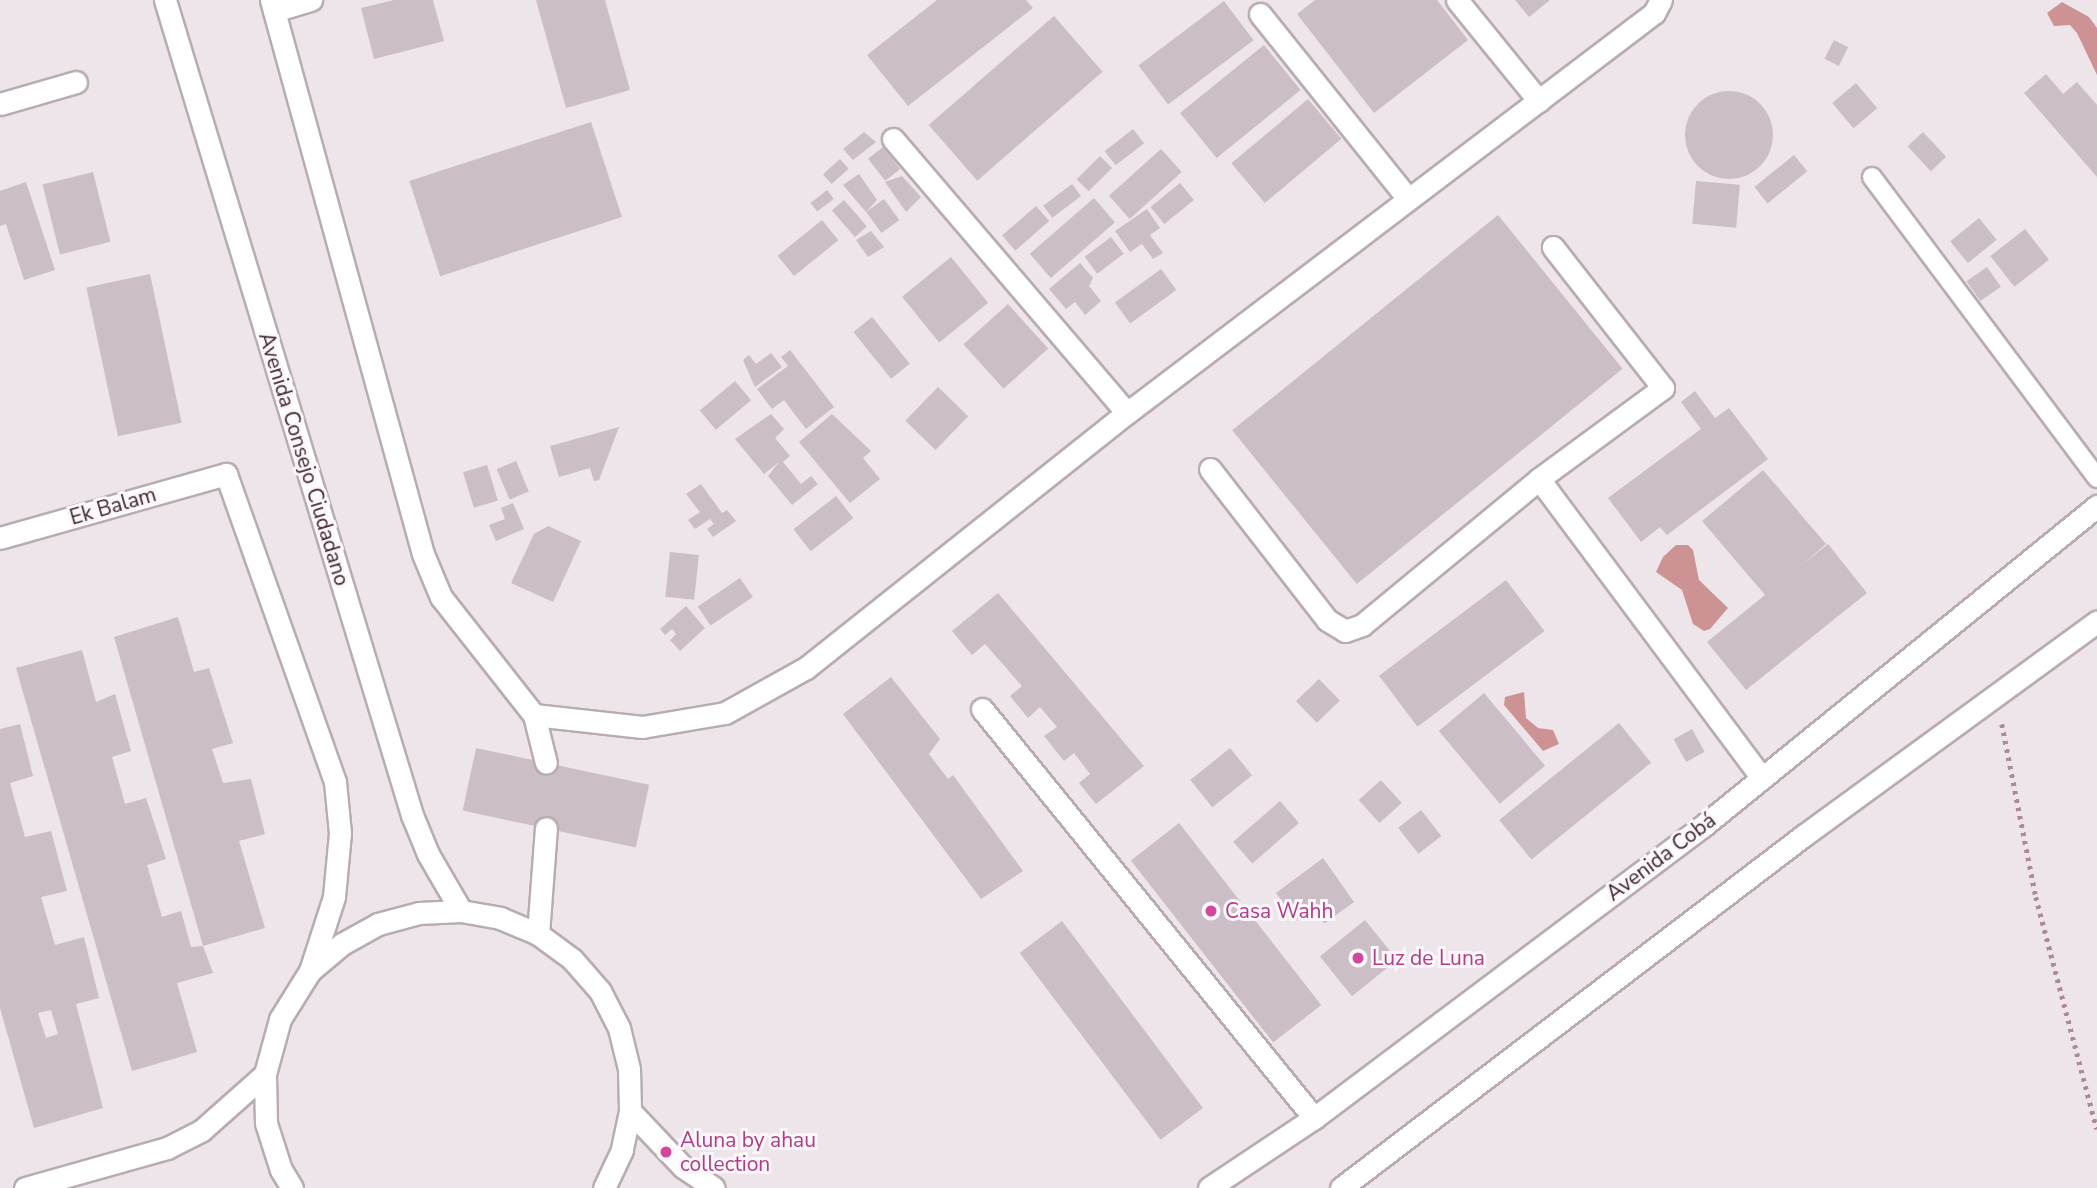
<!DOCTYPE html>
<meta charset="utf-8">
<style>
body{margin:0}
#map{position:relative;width:2097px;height:1188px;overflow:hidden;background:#ede5ea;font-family:"Nunito Sans",sans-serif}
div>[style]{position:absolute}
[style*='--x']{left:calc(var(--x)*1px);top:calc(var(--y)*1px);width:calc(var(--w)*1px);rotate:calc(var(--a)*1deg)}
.water>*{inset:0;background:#cd9394}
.building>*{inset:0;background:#cbbec6;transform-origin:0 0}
.round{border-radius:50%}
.street-tunnel>*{height:21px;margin-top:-10.5px;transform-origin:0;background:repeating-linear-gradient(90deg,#cabfc5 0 21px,transparent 0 31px)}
.path>*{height:4.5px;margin-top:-2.25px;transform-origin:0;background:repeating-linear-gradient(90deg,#ae899b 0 3.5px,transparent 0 8.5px)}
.roads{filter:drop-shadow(2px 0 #b8acb2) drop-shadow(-2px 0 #b8acb2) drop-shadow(0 2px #b8acb2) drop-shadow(0 -2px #b8acb2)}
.lane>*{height:18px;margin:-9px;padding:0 9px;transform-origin:9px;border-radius:9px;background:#fff}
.street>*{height:21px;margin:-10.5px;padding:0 10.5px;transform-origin:10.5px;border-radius:10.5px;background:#fff}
.secondary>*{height:21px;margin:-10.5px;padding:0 10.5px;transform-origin:10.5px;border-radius:10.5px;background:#fff}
.dots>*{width:19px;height:19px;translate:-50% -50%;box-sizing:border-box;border:4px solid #faf6f9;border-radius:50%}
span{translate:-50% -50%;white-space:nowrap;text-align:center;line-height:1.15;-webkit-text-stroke:6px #faf6f9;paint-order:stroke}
.street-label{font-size:21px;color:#3e2631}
.hotel-label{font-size:21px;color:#b23c85}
.left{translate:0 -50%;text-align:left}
</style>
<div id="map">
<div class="water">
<div style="clip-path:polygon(2062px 2px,2089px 17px,2097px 28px,2097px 75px,2077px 33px,2070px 25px,2054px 26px,2047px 13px)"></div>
<div style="clip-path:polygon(1676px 545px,1688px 545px,1693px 550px,1699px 580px,1728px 608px,1710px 629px,1704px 631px,1693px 624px,1682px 590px,1656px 572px,1663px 557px)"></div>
<div style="clip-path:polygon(1524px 692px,1526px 718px,1538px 728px,1553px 730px,1559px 744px,1543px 751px,1504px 705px,1505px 697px)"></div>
</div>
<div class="building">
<div style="clip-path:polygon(394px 0,433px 0,444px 41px,374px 59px,361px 8px)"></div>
<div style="clip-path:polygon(536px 0,605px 0,630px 90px,566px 108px)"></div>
<div style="clip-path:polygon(937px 0,1026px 0,1033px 8px,908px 106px,867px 55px)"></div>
<div style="clip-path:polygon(1315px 0,1437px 0,1468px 40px,1374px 113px,1297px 14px)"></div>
<div style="clip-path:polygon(1515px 0,1550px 0,1529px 17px)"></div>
<div style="left:1224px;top:1px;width:49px;height:107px;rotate:53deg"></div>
<div style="left:1054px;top:16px;width:74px;height:166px;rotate:49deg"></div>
<div style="left:1834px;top:40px;width:16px;height:21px;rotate:27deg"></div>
<div style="left:1264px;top:45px;width:58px;height:108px;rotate:51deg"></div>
<div style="clip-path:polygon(2046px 74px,2063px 94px,2077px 82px,2097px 105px,2097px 177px,2024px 93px)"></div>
<div style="left:1856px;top:83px;width:33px;height:31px;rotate:50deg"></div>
<div class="round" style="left:1685px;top:91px;width:88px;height:88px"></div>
<div style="left:1308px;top:99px;width:52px;height:100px;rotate:50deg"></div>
<div style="left:591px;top:122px;width:100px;height:191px;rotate:72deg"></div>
<div style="left:1133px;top:129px;width:18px;height:36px;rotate:52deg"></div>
<div style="clip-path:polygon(864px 132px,876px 142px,853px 160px,843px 149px)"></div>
<div style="left:1923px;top:132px;width:34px;height:21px;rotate:47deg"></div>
<div style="left:883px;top:147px;width:28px;height:19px;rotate:52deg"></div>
<div style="left:1161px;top:149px;width:31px;height:70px;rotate:48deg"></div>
<div style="left:1794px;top:155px;width:21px;height:51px;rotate:51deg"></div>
<div style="left:1100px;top:156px;width:17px;height:33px;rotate:45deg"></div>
<div style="left:840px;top:159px;width:13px;height:23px;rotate:48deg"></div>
<div style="left:93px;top:172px;width:72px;height:52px;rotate:76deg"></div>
<div style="clip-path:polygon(859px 174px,877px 200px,866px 212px,843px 185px)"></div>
<div style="clip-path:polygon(902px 176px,921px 197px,906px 212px,885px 182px)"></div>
<div style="left:1696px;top:181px;width:44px;height:43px;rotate:5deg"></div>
<div style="clip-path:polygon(26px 182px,55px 270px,24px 280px,6px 224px,0 226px,0 191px)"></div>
<div style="left:1180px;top:183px;width:22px;height:38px;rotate:51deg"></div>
<div style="left:1072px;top:184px;width:15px;height:36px;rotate:53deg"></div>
<div style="left:827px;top:190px;width:11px;height:21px;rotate:52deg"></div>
<div style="left:1094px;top:198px;width:32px;height:85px;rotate:49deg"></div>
<div style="left:884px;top:199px;width:26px;height:22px;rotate:54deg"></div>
<div style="left:844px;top:200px;width:35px;height:16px;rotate:49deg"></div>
<div style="left:1036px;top:206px;width:20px;height:45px;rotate:49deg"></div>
<div style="clip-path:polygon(1147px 209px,1160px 228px,1150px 235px,1163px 253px,1153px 259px,1142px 244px,1130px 252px,1115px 231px)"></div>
<div style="left:1498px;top:215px;width:198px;height:342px;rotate:51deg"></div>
<div style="left:1979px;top:218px;width:28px;height:37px;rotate:51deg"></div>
<div style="left:822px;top:220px;width:26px;height:57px;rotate:51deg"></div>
<div style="left:2025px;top:229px;width:39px;height:44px;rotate:52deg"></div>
<div style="clip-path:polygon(871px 231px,884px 247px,868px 257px,856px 240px)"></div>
<div style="left:1111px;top:237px;width:21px;height:33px;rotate:53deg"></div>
<div style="left:951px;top:257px;width:59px;height:63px;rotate:51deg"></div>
<div style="clip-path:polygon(1080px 263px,1093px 278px,1089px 286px,1101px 301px,1085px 315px,1075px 302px,1066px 309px,1049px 289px)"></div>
<div style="left:1987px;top:267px;width:24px;height:25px;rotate:55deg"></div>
<div style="left:1161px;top:269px;width:26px;height:57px;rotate:54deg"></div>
<div style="left:150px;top:274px;width:152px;height:65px;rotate:78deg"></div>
<div style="left:1008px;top:304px;width:60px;height:60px;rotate:48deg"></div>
<div style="left:872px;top:317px;width:60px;height:24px;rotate:51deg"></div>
<div style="clip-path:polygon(790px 350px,834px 407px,806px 429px,784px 400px,772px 409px,757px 389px,788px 366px,781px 357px)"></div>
<div style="clip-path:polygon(771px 353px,782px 367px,755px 387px,743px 360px,749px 355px,756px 364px)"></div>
<div style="left:735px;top:381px;width:25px;height:46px;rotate:50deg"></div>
<div style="left:938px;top:387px;width:42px;height:47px;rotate:44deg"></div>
<div style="clip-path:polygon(1695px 391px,1715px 418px,1729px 408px,1768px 459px,1667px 535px,1660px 527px,1641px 542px,1608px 498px,1701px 429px,1681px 402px)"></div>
<div style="clip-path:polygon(771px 414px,784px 429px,775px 438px,790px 456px,783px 462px,801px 484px,811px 476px,818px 484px,792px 505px,768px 476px,779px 462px,764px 474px,735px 439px)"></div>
<div style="clip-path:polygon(832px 414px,871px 451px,863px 458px,880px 479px,850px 503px,799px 442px)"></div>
<div style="clip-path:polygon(619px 427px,599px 480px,594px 481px,590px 468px,559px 477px,550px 446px)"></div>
<div style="left:516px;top:461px;width:33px;height:21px;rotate:67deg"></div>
<div style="left:487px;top:465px;width:37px;height:25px;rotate:73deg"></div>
<div style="clip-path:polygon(1763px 470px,1826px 544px,1802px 565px,1828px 544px,1867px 593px,1746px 690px,1707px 642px,1765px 595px,1702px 521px)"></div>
<div style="clip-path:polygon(701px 484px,722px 513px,727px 510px,736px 521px,713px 537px,707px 529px,714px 524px,710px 519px,695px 529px,688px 520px,700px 512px,686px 494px)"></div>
<div style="left:836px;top:496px;width:28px;height:54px;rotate:52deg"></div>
<div style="clip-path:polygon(513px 503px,524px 529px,496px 541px,489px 525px,505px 519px,501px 508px)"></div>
<div style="clip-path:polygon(548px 526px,581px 541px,553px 602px,511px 583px,534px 534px)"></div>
<div style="left:670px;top:552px;width:29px;height:45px;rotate:6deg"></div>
<div style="left:740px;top:578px;width:23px;height:51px;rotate:56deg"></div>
<div style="left:1506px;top:580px;width:64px;height:159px;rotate:53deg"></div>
<div style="clip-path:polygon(998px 593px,1144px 766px,1096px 804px,1079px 783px,1090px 774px,1074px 753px,1064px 761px,1044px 736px,1057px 727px,1040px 707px,1028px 718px,1010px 696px,1022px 686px,985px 644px,972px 655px,952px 631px)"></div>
<div style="clip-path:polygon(686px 606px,705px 628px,680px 651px,670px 640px,676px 634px,672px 629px,665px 635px,660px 629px)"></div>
<div style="clip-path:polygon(178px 617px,194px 672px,209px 668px,233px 743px,212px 749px,223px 783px,251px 779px,265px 834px,239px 841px,265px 928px,203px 946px,114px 637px)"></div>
<div style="clip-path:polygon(82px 650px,96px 702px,115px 694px,131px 751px,112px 757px,125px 804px,146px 798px,166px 859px,147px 865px,162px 917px,181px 911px,191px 947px,203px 946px,213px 973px,177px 983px,197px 1052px,132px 1071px,16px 668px)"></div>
<div style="clip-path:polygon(891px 677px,940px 739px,929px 754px,948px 779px,953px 775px,1023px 871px,981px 899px,843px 714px)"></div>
<div style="left:1319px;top:679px;width:30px;height:32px;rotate:46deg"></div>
<div style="left:1484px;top:693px;width:95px;height:59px;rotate:50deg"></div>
<div style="left:1619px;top:723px;width:51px;height:154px;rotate:51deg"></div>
<div style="clip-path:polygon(evenodd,20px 724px,33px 776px,10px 783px,25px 837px,51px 831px,67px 891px,41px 897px,55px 945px,84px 937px,99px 998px,76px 1004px,103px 1108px,34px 1128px,0 1008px,0 729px,20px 724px,51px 1010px,58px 1034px,46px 1038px,38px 1013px,51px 1010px)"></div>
<div style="left:1692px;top:729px;width:26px;height:21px;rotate:61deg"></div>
<div style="left:476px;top:748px;width:177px;height:64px;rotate:12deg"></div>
<div style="left:1230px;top:748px;width:35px;height:51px;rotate:51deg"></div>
<div style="left:1381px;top:780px;width:31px;height:30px;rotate:48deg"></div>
<div style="left:1280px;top:801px;width:29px;height:62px;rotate:49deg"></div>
<div style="left:1421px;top:810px;width:33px;height:29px;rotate:52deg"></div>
<div style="left:1179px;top:823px;width:231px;height:61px;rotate:52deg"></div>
<div style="clip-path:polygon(1323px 858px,1354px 902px,1325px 923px,1309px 912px,1296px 921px,1276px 893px)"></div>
<div style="left:1365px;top:920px;width:51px;height:58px;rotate:51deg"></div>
<div style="left:1062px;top:921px;width:234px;height:53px;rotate:53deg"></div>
</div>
<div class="street-tunnel">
<div style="--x:546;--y:763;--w:65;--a:90"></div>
</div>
<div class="path">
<div style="--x:2002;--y:724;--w:176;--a:78.9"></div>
<div style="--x:2036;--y:897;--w:240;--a:75.3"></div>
</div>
<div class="roads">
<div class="lane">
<div style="--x:1872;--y:177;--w:376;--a:53.2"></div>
</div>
<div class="street">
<div style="--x:271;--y:0;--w:574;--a:74.66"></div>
<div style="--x:423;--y:554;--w:47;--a:67.3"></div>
<div style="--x:441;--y:597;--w:150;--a:51.8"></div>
<div style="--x:534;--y:715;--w:49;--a:76"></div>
<div style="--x:1457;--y:0;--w:130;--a:50.9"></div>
<div style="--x:274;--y:11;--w:39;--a:-17"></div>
<div style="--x:1260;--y:14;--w:237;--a:51.3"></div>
<div style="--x:0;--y:104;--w:79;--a:-16.1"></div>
<div style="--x:893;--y:139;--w:360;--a:49.5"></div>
<div style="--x:1210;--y:469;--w:191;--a:52.2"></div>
<div style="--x:1327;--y:620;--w:21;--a:31"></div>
<div style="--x:1345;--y:631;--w:18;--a:-19"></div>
<div style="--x:1362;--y:625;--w:229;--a:-39.5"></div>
<div style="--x:1539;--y:479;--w:154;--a:-36.3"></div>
<div style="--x:1663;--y:388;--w:179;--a:-128"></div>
<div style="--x:1539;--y:479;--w:373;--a:53.3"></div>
<div style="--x:0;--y:538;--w:235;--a:-15.8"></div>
<div style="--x:226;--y:474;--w:327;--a:70.5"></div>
<div style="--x:335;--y:782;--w:51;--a:84.4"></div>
<div style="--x:340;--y:833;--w:64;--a:95.4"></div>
<div style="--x:334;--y:897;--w:78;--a:108"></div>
<div style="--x:982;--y:709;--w:527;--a:50.93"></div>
<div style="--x:534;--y:715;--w:109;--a:6.3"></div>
<div style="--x:642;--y:727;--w:84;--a:-9.6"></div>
<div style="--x:725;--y:713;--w:93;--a:-29.1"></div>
<div style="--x:806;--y:668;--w:410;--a:-38.5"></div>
<div style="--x:1127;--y:413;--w:662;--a:-37.2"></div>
<div style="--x:1654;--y:13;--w:15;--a:-62"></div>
<div style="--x:538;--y:934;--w:106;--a:-85.7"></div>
</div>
<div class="secondary">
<div style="--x:165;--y:0;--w:852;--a:73.14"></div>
<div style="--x:412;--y:815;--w:42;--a:67.7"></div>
<div style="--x:428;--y:854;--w:66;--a:59.9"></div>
<div style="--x:630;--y:1111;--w:77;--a:46.6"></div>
<div style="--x:683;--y:1167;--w:37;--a:34"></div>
<div style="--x:25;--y:1188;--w:148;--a:-15.7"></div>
<div style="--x:167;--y:1148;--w:39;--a:-27"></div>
<div style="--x:202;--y:1130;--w:84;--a:-41.6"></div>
<div style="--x:292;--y:1188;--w:21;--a:-121"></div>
<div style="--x:281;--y:1170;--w:49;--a:-107.7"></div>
<div style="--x:266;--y:1123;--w:49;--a:-91.2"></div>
<div style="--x:265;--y:1074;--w:57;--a:-74.7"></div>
<div style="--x:280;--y:1019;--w:57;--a:-58"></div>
<div style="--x:310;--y:971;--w:42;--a:-40.2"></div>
<div style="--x:342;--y:944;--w:41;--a:-29.1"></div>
<div style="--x:378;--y:924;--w:42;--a:-15"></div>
<div style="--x:419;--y:913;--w:42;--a:-2.7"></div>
<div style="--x:461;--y:911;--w:40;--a:10"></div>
<div style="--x:500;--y:918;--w:41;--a:22.8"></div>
<div style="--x:538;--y:934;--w:42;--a:36.3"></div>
<div style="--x:572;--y:959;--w:43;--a:48.8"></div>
<div style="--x:600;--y:991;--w:42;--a:62.8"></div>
<div style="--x:619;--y:1028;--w:42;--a:76.3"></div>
<div style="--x:629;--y:1069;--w:42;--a:88.6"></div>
<div style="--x:630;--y:1111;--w:40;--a:102"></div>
<div style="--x:622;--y:1150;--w:42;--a:115.3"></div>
<div style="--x:1209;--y:1188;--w:126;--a:-33.7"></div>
<div style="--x:1314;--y:1118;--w:486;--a:-36.9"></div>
<div style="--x:1703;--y:826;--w:508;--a:-39.08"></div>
<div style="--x:1341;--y:1188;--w:581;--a:-37.3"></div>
<div style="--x:1803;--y:836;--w:364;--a:-36.1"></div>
</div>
</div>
<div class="dots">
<div style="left:1211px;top:911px;background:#d1479c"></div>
<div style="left:1358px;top:958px;background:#d1479c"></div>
<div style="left:666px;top:1152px;background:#d1479c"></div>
</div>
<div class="street-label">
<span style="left:304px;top:459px;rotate:73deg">Avenida Consejo Ciudadano</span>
<span style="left:113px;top:506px;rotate:-16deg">Ek Balam</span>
<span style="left:1661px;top:857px;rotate:-37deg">Avenida Cobá</span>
</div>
<div class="hotel-label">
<span class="left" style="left:1225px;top:911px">Casa Wahh</span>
<span class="left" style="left:1372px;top:958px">Luz de Luna</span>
<span class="left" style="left:680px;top:1152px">Aluna by ahau<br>collection</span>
</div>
</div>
